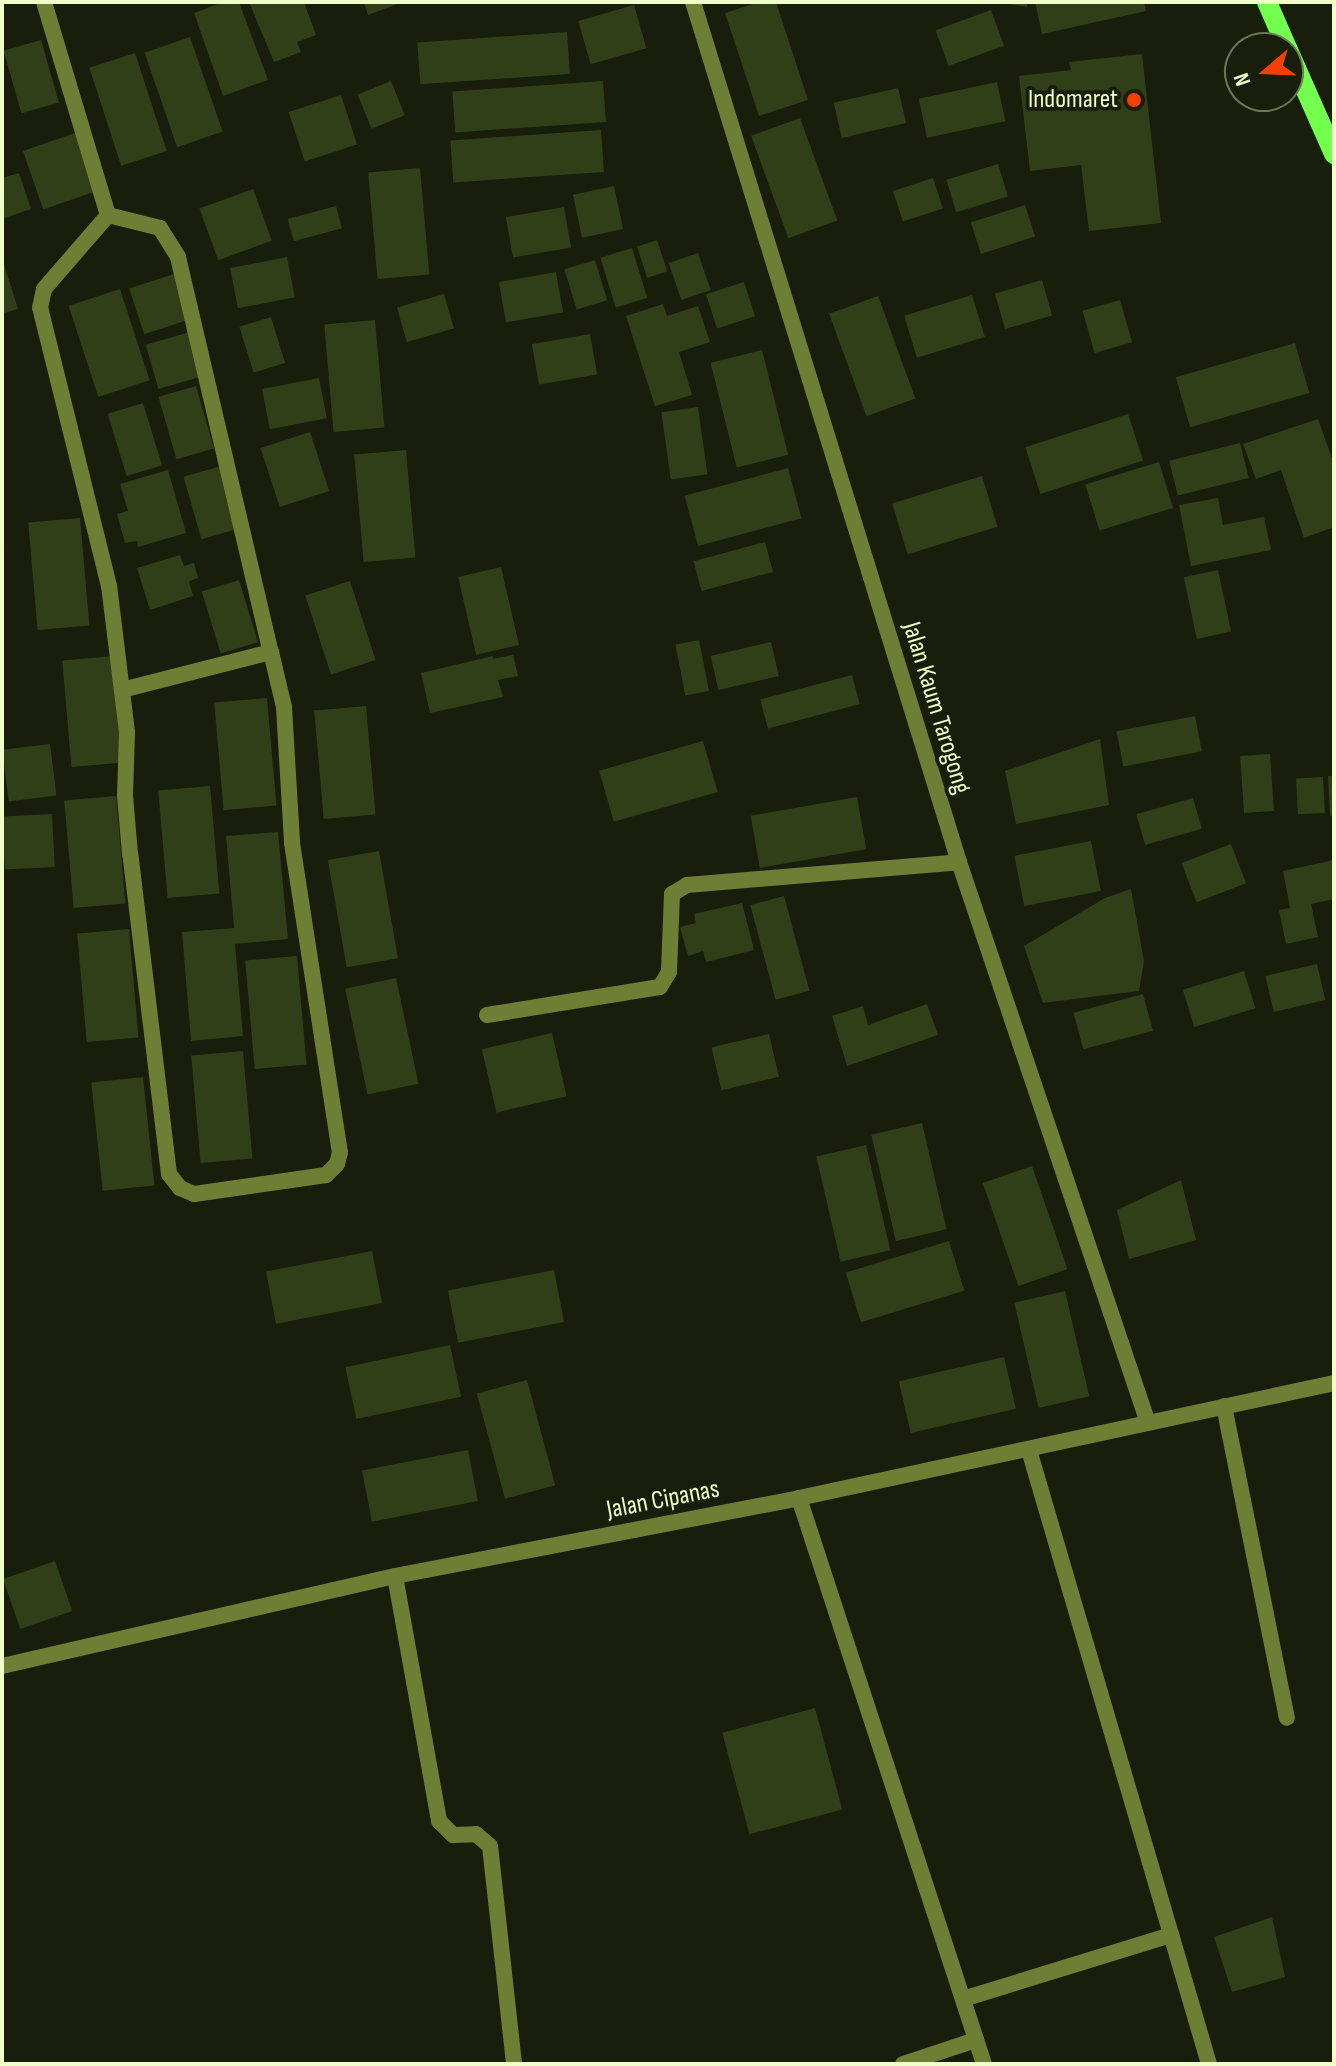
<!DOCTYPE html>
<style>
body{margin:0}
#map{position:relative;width:1336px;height:2066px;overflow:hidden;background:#181e0b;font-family:"Sofia Sans Condensed",sans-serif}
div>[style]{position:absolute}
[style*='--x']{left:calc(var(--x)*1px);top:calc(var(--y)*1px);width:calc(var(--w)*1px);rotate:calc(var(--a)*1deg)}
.building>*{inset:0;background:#303f17;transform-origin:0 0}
.minor>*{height:16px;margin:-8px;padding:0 8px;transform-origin:8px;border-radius:8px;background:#6f7e35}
.tertiary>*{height:16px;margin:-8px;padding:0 8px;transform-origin:8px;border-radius:8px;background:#6f7e35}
.primary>*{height:20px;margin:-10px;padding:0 10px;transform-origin:10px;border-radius:10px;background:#74ff4f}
.dots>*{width:22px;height:22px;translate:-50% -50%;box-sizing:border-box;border:4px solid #181e0b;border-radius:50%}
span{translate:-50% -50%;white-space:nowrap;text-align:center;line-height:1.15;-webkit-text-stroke:8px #181e0b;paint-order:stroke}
.poi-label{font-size:26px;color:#f0ffc8}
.right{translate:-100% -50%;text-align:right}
.street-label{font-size:26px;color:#f0ffc8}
.frame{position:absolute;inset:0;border:4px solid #f0ffc8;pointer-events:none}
.north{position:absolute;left:1224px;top:32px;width:80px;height:80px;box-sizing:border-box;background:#181e0b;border:2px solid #6e7857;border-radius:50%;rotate:251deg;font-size:22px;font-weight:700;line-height:32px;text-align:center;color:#f0ffc8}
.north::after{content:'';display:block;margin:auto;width:28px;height:36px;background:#f34000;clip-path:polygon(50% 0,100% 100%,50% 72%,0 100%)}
</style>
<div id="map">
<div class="building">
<div style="clip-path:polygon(223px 2px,239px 2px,268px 80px,223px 96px,194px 13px)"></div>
<div style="clip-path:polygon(249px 2px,304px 2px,316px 35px,297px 42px,301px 52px,274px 62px)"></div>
<div style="clip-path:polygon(364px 2px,403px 2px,368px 15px)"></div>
<div style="clip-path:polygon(759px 2px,776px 2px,808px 100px,759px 116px,725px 13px)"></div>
<div style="clip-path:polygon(995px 2px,1027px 2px,1027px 7px)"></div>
<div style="clip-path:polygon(1035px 2px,1144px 2px,1146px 11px,1042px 34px)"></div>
<div style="left:634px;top:5px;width:45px;height:58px;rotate:74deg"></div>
<div style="left:991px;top:10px;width:38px;height:59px;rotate:70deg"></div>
<div style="left:567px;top:32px;width:42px;height:150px;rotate:86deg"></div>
<div style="left:190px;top:37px;width:100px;height:48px;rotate:71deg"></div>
<div style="left:41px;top:40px;width:65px;height:39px;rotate:74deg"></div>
<div style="left:135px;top:53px;width:103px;height:48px;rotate:72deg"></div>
<div style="clip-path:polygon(1142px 54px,1161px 223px,1089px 231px,1081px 165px,1030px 171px,1019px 76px,1071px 70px,1069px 62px)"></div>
<div style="left:391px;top:81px;width:37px;height:36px;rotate:68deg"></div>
<div style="left:603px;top:81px;width:41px;height:151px;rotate:86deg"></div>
<div style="left:997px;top:82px;width:40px;height:80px;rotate:78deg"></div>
<div style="left:898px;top:88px;width:36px;height:66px;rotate:77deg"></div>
<div style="left:341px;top:95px;width:52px;height:55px;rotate:72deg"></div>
<div style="left:800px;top:118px;width:109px;height:52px;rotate:70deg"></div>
<div style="left:601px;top:130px;width:42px;height:151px;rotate:86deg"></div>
<div style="left:75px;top:133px;width:62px;height:55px;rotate:71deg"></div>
<div style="left:998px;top:164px;width:34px;height:54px;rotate:73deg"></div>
<div style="left:420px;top:168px;width:107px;height:52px;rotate:85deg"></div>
<div style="clip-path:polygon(19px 173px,31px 209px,2px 219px,2px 178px)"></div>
<div style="left:933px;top:178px;width:32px;height:42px;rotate:72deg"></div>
<div style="left:614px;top:186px;width:44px;height:42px;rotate:78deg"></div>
<div style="left:253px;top:189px;width:55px;height:57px;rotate:70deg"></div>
<div style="left:1025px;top:205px;width:33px;height:57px;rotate:72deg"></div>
<div style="left:336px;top:206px;width:23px;height:50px;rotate:75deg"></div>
<div style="left:564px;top:207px;width:41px;height:59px;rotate:80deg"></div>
<div style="left:657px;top:240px;width:33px;height:21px;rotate:72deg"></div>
<div style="left:632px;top:248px;width:52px;height:33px;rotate:73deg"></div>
<div style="left:698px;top:253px;width:39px;height:31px;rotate:71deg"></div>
<div style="left:287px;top:257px;width:41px;height:58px;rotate:79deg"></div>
<div style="clip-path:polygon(2px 258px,18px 309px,2px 314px)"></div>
<div style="left:595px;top:260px;width:42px;height:32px;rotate:73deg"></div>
<div style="left:556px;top:272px;width:41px;height:58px;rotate:80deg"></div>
<div style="left:174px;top:274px;width:48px;height:47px;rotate:72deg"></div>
<div style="left:1042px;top:280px;width:37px;height:49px;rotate:74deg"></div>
<div style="left:744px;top:282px;width:36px;height:40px;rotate:72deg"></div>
<div style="left:120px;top:289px;width:96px;height:54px;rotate:72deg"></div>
<div style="left:444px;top:294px;width:36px;height:49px;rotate:74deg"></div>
<div style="left:972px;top:295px;width:44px;height:71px;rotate:73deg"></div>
<div style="left:878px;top:296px;width:109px;height:52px;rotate:70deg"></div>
<div style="left:1120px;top:300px;width:44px;height:39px;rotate:74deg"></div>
<div style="clip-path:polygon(663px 304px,667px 316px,698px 306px,710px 342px,679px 352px,692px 395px,655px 406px,626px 316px)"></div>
<div style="left:271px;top:317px;width:48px;height:33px;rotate:73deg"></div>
<div style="left:375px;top:320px;width:108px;height:51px;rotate:85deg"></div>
<div style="left:190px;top:332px;width:46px;height:46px;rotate:74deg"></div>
<div style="left:590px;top:334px;width:41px;height:59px;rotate:80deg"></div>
<div style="left:1295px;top:343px;width:52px;height:124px;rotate:74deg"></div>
<div style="left:762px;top:350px;width:108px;height:53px;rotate:76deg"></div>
<div style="left:319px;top:378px;width:41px;height:58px;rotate:79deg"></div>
<div style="left:196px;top:386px;width:65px;height:39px;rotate:74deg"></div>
<div style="left:143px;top:403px;width:65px;height:37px;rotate:73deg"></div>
<div style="left:698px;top:407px;width:68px;height:37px;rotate:82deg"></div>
<div style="left:1128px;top:414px;width:49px;height:108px;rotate:72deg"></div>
<div style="clip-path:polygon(1318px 419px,1334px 464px,1334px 527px,1304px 538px,1281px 470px,1256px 479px,1243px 444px)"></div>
<div style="left:310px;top:432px;width:62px;height:52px;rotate:72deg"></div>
<div style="left:1240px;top:443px;width:36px;height:73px;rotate:76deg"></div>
<div style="left:406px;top:450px;width:108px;height:52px;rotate:85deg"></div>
<div style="left:1159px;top:462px;width:48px;height:77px;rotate:73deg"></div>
<div style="left:221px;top:466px;width:65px;height:39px;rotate:74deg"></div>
<div style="left:788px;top:468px;width:52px;height:107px;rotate:75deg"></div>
<div style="clip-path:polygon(168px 470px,186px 533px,138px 547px,137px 541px,125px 543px,117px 514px,128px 511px,120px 484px)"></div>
<div style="left:982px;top:476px;width:53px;height:94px;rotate:73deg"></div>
<div style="clip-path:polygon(1218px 498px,1223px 525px,1264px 517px,1271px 550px,1191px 566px,1179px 505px)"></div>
<div style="left:80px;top:518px;width:108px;height:52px;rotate:85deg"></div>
<div style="left:765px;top:542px;width:31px;height:74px;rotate:75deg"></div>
<div style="clip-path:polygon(180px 555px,184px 566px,194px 563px,198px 578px,189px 581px,193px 596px,150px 610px,137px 568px)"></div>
<div style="left:501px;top:567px;width:80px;height:44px;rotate:77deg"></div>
<div style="left:1218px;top:570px;width:63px;height:35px;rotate:78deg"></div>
<div style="left:239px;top:580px;width:65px;height:39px;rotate:73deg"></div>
<div style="left:350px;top:581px;width:83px;height:47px;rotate:72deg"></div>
<div style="left:699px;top:640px;width:52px;height:24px;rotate:79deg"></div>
<div style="left:771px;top:642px;width:35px;height:62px;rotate:77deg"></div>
<div style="clip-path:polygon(513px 655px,518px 676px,498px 680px,503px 697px,430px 713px,421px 673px,493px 656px,493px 659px)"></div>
<div style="left:114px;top:656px;width:107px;height:52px;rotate:85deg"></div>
<div style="left:852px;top:675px;width:30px;height:95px;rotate:75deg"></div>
<div style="left:267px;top:698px;width:108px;height:53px;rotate:85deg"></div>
<div style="left:366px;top:706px;width:109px;height:52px;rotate:85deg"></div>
<div style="left:1195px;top:716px;width:36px;height:80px;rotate:79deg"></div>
<div style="clip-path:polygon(1100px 739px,1109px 805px,1016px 824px,1005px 771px)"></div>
<div style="left:703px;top:741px;width:53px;height:108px;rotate:74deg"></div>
<div style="left:50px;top:744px;width:52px;height:48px;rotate:83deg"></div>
<div style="left:1270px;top:754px;width:57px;height:30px;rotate:86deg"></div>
<div style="clip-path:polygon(1328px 776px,1334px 776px,1334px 815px,1330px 816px)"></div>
<div style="left:1323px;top:777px;width:36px;height:27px;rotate:87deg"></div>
<div style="left:210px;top:786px;width:108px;height:52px;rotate:85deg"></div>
<div style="left:116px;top:796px;width:108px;height:52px;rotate:85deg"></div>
<div style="left:857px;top:797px;width:53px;height:108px;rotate:80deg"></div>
<div style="left:1193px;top:798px;width:32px;height:59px;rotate:74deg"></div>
<div style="left:52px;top:814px;width:53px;height:50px;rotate:87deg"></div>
<div style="clip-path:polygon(278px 832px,288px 939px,235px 944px,243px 1036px,191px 1041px,182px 932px,234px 928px,226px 836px)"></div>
<div style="left:1091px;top:841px;width:51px;height:78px;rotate:79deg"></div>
<div style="left:1231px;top:844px;width:42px;height:53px;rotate:69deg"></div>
<div style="left:379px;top:851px;width:109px;height:52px;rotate:80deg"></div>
<div style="clip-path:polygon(1334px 860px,1334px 899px,1311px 904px,1318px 937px,1286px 944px,1279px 910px,1290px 908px,1283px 871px)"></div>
<div style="clip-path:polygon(1131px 889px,1144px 961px,1139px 991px,1043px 1003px,1024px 946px,1105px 898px)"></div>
<div style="left:784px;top:896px;width:98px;height:35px;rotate:75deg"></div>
<div style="clip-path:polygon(742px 903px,754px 950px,706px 962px,703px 951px,688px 956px,680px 927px,696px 923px,694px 914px)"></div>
<div style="left:129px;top:929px;width:109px;height:52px;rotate:85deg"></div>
<div style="left:297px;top:956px;width:109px;height:52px;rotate:85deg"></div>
<div style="left:1317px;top:964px;width:37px;height:53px;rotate:77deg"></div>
<div style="left:1244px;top:971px;width:39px;height:64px;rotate:73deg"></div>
<div style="left:396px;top:978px;width:108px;height:52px;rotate:78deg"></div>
<div style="left:1143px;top:994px;width:38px;height:72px;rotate:75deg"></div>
<div style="clip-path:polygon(927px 1004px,938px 1035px,847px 1066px,832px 1016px,863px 1006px,868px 1025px)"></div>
<div style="left:552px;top:1033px;width:65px;height:72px;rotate:77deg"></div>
<div style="left:769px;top:1034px;width:44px;height:59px;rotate:77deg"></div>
<div style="left:243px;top:1051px;width:108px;height:52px;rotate:85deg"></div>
<div style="left:143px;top:1077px;width:109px;height:52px;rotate:84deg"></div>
<div style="left:922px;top:1123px;width:109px;height:52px;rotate:77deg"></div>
<div style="left:866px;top:1145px;width:108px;height:51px;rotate:77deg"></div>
<div style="left:1032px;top:1166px;width:109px;height:52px;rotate:71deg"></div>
<div style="clip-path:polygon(1181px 1180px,1196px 1240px,1129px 1259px,1117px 1210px)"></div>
<div style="left:949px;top:1241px;width:52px;height:108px;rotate:73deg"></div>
<div style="left:372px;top:1251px;width:53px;height:108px;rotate:79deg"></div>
<div style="left:554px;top:1270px;width:53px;height:108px;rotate:79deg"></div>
<div style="left:1065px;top:1291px;width:108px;height:52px;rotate:77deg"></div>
<div style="left:450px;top:1345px;width:53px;height:107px;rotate:78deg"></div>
<div style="left:1004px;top:1357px;width:53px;height:108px;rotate:77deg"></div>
<div style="left:527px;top:1380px;width:109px;height:52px;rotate:75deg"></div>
<div style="left:468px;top:1450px;width:52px;height:108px;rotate:79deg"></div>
<div style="left:55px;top:1561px;width:53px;height:55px;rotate:71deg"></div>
<div style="left:815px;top:1708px;width:105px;height:96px;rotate:75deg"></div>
<div style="clip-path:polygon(1272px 1917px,1285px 1977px,1232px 1992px,1214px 1937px)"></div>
</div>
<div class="minor">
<div style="--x:44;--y:2;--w:222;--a:73.3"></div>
<div style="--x:693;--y:2;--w:900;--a:72.81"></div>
<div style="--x:959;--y:862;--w:592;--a:71.38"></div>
<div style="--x:108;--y:215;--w:54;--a:14"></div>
<div style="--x:160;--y:228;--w:34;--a:58"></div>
<div style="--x:178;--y:257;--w:406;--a:76.8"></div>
<div style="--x:271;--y:652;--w:57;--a:76.7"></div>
<div style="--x:284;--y:707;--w:136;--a:86.6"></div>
<div style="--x:292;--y:843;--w:313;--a:81.2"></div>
<div style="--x:340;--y:1152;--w:12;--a:104"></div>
<div style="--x:337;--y:1164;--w:16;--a:135"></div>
<div style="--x:326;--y:1175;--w:133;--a:171.8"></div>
<div style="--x:194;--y:1194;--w:15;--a:-157"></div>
<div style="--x:180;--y:1188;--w:18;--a:-128"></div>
<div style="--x:169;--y:1174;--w:322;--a:-96.9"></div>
<div style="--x:130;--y:854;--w:58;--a:-94.9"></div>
<div style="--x:125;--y:796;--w:64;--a:-88.2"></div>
<div style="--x:127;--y:732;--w:147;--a:-97"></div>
<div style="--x:109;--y:586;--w:286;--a:-103.9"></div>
<div style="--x:40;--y:308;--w:19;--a:-78"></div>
<div style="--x:44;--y:289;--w:98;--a:-49.1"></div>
<div style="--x:122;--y:690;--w:154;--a:-14.3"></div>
<div style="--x:487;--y:1015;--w:175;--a:-9.2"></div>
<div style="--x:660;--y:987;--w:17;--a:-59"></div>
<div style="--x:669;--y:972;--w:78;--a:-87.8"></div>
<div style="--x:672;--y:894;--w:17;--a:-31"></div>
<div style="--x:687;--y:885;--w:273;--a:-4.8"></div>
<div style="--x:1224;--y:1406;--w:318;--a:78.6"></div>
<div style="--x:1029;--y:1450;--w:640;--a:73.66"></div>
<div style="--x:799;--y:1498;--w:595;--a:71.9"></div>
<div style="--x:395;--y:1576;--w:249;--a:79.8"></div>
<div style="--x:439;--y:1821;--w:20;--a:45"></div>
<div style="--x:453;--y:1835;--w:23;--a:-2"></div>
<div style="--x:476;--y:1834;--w:18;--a:41"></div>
<div style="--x:490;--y:1846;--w:219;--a:83.7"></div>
<div style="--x:963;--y:1999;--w:218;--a:-17.1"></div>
<div style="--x:903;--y:2064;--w:77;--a:-18.2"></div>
</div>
<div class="tertiary">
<div style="--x:2;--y:1666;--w:403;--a:-12.9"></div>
<div style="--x:395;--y:1576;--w:411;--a:-10.9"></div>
<div style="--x:799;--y:1498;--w:547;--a:-12.13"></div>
</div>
<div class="primary">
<div style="--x:1267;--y:2;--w:50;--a:66.5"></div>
<div style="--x:1288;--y:50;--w:114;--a:66.1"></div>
</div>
<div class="dots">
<div style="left:1134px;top:100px;background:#f34000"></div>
</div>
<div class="poi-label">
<span class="right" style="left:1118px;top:100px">Indomaret</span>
</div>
<div class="street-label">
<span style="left:936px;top:708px;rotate:73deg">Jalan Kaum Tarogong</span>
<span style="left:663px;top:1500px;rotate:-11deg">Jalan Cipanas</span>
</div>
<div class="frame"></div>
<div class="north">N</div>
</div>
